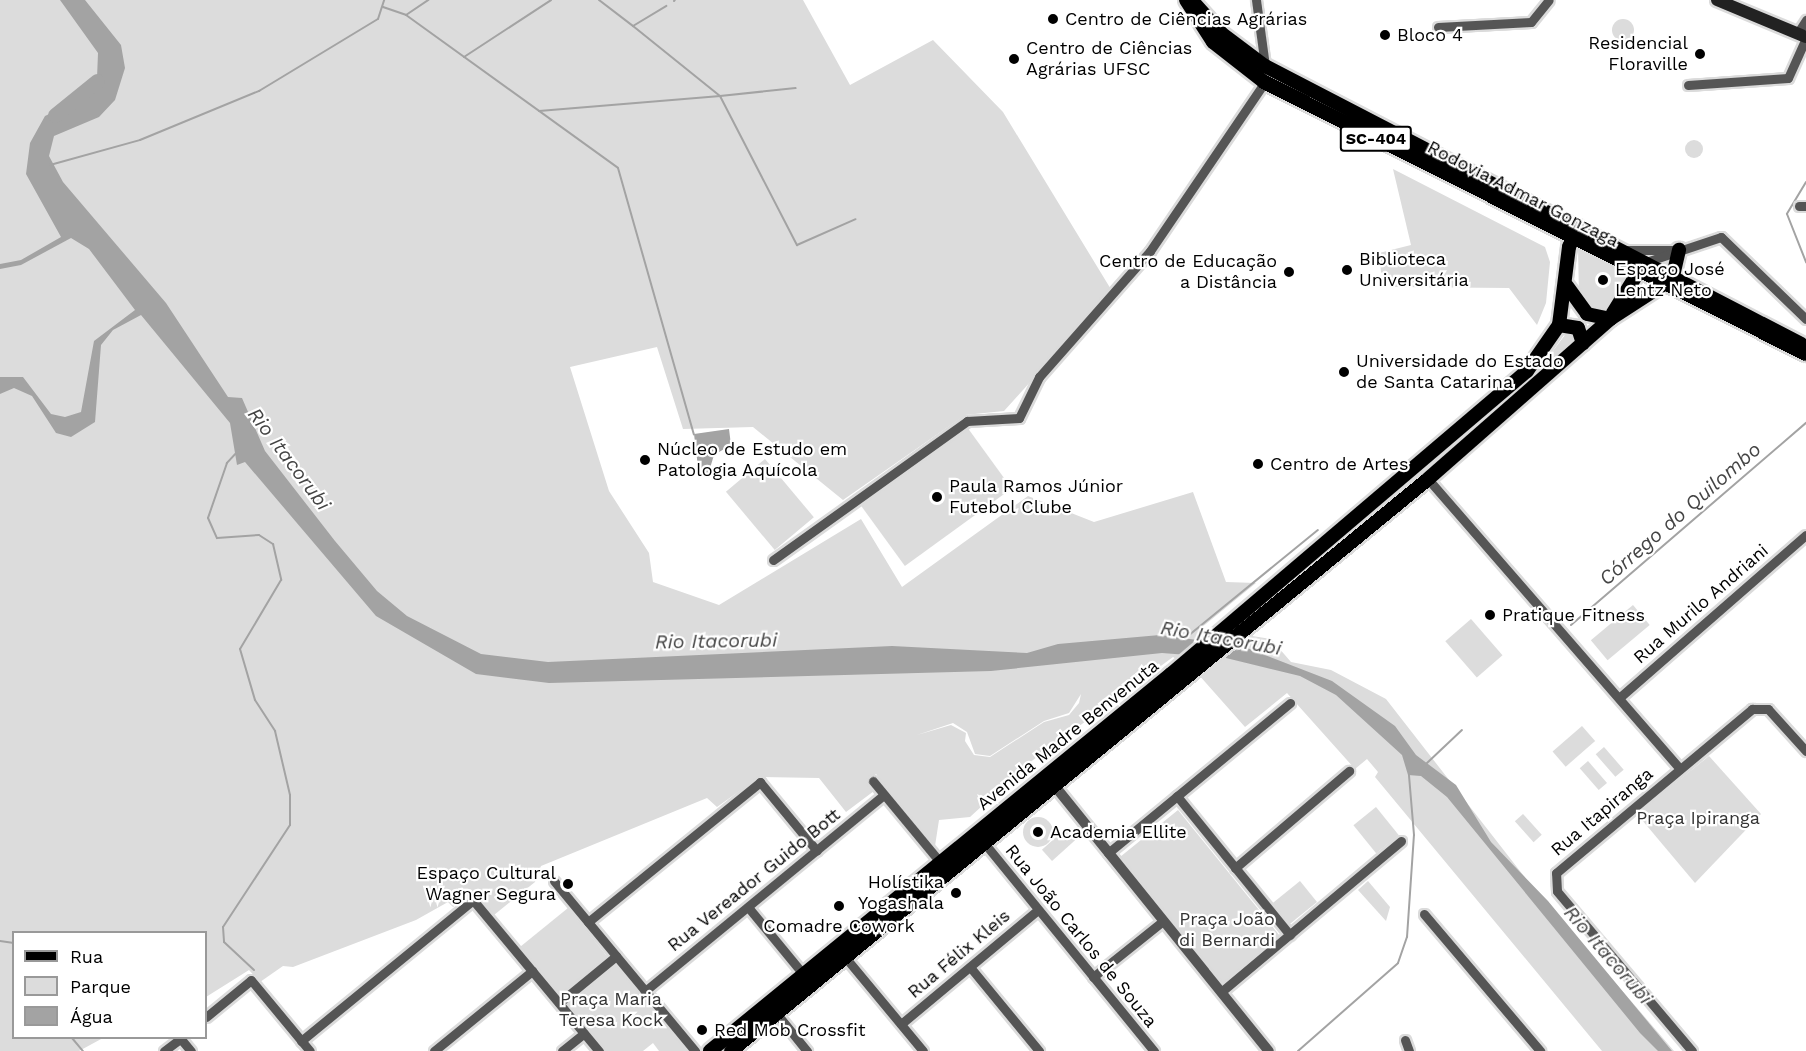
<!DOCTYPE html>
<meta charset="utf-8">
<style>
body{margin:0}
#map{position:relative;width:1806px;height:1051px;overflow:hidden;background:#fff;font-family:"Work Sans",sans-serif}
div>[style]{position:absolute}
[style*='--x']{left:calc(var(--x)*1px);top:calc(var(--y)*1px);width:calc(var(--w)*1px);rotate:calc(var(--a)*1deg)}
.green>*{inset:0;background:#dcdcdc;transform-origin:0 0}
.round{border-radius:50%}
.water>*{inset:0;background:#a3a3a3}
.stream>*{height:2px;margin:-1px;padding:0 1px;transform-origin:1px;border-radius:1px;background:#a3a3a3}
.river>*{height:15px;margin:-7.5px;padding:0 7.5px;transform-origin:7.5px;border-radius:7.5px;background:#a3a3a3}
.roads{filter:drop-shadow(2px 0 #dbdbdb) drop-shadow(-2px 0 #dbdbdb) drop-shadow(0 2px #dbdbdb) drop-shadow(0 -2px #dbdbdb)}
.minor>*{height:9px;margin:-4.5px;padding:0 4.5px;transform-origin:4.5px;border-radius:4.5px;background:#555}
.tertiary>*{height:10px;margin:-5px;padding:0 5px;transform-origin:5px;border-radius:5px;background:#555}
.secondary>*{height:12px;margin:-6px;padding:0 6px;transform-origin:6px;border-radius:6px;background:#222}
.primary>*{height:14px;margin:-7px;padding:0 7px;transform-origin:7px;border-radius:7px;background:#000}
.dots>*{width:16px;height:16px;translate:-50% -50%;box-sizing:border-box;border:3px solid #fff;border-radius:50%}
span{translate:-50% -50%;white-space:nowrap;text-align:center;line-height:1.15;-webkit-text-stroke:4.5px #fff;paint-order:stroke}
.shield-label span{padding:2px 4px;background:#fff;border:2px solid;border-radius:4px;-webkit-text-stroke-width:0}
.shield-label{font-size:16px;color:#000;font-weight:700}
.poi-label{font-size:18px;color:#000}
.left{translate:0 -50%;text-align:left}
.right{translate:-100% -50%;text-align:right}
.street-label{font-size:18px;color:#000}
.park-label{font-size:18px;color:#333}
.water-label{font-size:20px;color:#444;font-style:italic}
.legend{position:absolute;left:12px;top:931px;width:195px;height:108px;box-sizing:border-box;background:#fff;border:2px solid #999;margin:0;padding:8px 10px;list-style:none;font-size:18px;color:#000}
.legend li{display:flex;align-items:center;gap:12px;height:30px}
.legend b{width:30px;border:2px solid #999}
</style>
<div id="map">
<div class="green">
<div style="clip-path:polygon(evenodd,0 0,803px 0,850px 85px,933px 40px,1003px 112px,1112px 291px,1004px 411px,965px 415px,843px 500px,753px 427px,683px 429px,657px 347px,570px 367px,609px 491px,649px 553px,653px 582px,719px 605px,861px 519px,902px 587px,1028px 496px,1094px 522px,1193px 492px,1226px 582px,1256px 583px,1201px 628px,1228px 632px,1399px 489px,1400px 495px,1233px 633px,1271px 639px,1291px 662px,1331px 670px,1386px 699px,1527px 880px,1674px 1051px,1602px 1051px,1375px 777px,1378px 772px,1367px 759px,1355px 769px,1287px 693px,1245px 727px,1198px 674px,1173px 657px,1029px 763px,970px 817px,939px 820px,935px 846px,876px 774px,867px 781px,874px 791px,846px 812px,819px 778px,759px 777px,717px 807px,707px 798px,541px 866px,535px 882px,494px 915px,475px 892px,453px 907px,448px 902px,416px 920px,293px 967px,283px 966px,260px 982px,249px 970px,206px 997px,206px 932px,14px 932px,14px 1038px,103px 1038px,79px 1051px,0 1051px,0 0,1081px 694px,1079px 703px,1069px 715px,1044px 722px,990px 757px,974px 755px,965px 741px,966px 733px,951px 725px,917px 735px,953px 723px,967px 732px,975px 754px,990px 756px,1044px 721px,1069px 713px,1081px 694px)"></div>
<div class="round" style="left:1612px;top:19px;width:22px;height:22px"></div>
<div class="round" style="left:1685px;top:140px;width:18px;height:18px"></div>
<div style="clip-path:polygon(1393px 169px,1545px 247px,1550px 262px,1546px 303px,1537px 325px,1509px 288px,1393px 287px,1381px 272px,1379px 253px,1411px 245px)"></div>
<div style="clip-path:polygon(1578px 248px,1630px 275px,1618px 301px,1602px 310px,1591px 310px,1579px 296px)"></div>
<div style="clip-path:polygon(1568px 331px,1580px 338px,1480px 431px,1495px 409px,1540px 368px)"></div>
<div style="left:967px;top:427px;width:76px;height:132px;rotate:54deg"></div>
<div style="left:765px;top:459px;width:76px;height:51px;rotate:50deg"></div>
<div style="left:1633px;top:605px;width:26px;height:55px;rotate:50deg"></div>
<div style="left:1471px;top:619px;width:48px;height:34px;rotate:49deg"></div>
<div style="left:1582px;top:726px;width:20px;height:39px;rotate:49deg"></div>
<div style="left:1604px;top:747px;width:30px;height:11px;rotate:49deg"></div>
<div style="clip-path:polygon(1709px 756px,1761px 814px,1695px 883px,1637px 814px)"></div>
<div style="left:1588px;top:761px;width:29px;height:11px;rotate:49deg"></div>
<div style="left:1376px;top:807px;width:36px;height:29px;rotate:51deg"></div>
<div style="left:1178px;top:810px;width:163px;height:75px;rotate:51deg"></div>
<div style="left:1523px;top:814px;width:28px;height:11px;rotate:48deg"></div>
<div class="round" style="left:1023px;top:817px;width:30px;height:30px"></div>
<div style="left:1065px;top:829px;width:15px;height:31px;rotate:48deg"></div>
<div style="left:1300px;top:881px;width:27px;height:35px;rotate:51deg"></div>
<div style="clip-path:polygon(1368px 881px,1390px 907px,1386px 921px,1358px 890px)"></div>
<div style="left:568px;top:908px;width:63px;height:63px;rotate:51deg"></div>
<div style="clip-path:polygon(615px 963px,687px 1051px,659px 1051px,653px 1043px,643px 1051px,602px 1051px,564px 1004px)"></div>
</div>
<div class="water">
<div style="clip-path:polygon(60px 0,85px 0,121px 45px,125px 68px,115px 100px,99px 117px,54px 136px,49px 156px,63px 182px,166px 303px,228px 397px,242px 398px,265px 451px,335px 541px,377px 591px,407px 616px,481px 654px,548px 662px,892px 646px,1027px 653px,1058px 644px,1160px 635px,1242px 646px,1332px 681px,1395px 726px,1416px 755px,1456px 785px,1491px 842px,1548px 901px,1672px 1051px,1658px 1051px,1640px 1033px,1447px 797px,1421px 776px,1408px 775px,1402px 755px,1336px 695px,1300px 676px,1226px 658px,1162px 653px,991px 671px,549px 683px,476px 674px,376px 616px,245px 462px,237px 465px,230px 423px,141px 315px,113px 330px,101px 345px,95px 422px,71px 437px,56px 433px,32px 396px,14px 388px,0 394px,0 377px,23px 377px,51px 414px,65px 417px,81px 412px,94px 341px,135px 310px,89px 249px,71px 238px,21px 265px,0 269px,0 264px,21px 260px,61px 237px,26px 174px,30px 143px,45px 116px,76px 101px,97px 78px,98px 53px)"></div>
<div style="clip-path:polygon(729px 429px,731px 445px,714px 455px,707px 478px,698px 467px,694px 434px)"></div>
</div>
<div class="stream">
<div style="--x:599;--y:0;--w:43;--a:37.4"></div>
<div style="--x:633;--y:26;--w:39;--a:-31"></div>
<div style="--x:674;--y:1;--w:1;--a:-45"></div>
<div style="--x:383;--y:7;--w:24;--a:19"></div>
<div style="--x:406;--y:15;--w:27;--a:-34"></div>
<div style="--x:406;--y:15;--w:261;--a:35.8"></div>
<div style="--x:618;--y:168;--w:277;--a:74.1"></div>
<div style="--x:633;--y:26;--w:112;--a:38.8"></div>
<div style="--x:720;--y:96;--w:76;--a:-6"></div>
<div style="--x:464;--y:57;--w:104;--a:-33.2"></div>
<div style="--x:539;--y:111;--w:182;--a:-4.7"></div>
<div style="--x:720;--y:96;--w:168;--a:62.7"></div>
<div style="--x:797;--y:245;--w:64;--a:-23.8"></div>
<div style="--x:50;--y:165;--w:93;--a:-15.5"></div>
<div style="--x:140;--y:140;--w:129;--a:-22.4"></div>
<div style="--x:259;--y:91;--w:139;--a:-31.2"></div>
<div style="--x:378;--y:19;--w:20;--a:-72"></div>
<div style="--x:1806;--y:182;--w:37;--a:121"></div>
<div style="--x:1787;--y:214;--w:52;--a:68.4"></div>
<div style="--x:239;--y:450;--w:18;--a:133"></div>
<div style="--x:227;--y:463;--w:58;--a:109.1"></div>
<div style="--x:208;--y:518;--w:22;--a:66"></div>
<div style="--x:217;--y:538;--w:42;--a:-4.1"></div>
<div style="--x:259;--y:535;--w:17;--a:33"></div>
<div style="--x:273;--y:544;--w:37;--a:77"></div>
<div style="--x:281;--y:580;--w:80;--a:120.7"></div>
<div style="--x:240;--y:649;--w:53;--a:73.6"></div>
<div style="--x:255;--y:700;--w:37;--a:57"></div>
<div style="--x:275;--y:731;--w:66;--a:76.8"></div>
<div style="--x:290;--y:795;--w:30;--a:90"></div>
<div style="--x:290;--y:825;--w:122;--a:123.3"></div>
<div style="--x:223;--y:927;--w:15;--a:86"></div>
<div style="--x:224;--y:942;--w:41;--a:43"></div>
<div style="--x:1571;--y:625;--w:310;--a:-40.7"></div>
<div style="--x:1183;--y:640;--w:174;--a:-39.2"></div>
<div style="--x:1427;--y:763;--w:48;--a:-43.3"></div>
<div style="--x:0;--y:941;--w:14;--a:8"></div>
<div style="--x:72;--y:1038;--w:17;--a:50"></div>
<div style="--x:1298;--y:1051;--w:133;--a:-41.3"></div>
<div style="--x:1398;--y:963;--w:28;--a:-71"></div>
<div style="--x:1407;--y:937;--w:102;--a:-86.1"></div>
<div style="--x:1414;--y:835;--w:60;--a:-94.8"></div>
</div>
<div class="river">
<div style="--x:55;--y:115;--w:54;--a:-39"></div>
</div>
<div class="roads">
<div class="minor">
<div style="--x:1256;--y:0;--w:67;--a:82.2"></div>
<div style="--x:1438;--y:27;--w:93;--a:-3.1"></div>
<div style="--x:1531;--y:22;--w:28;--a:-51"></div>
<div style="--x:1797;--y:34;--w:17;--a:-57"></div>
<div style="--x:1688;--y:85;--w:100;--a:-4"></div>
<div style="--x:1788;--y:78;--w:44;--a:-65.8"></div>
<div style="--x:1799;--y:206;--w:7;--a:0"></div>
<div style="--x:1624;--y:250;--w:49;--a:0"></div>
<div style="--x:1646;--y:262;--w:79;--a:-18.4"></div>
<div style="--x:1721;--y:237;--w:118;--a:44"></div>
<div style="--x:1428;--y:479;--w:384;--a:49"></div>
<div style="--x:773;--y:560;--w:239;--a:-35.6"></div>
<div style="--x:967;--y:421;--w:52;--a:-3.3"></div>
<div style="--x:1019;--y:418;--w:46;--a:-64"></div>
<div style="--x:1039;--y:377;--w:168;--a:-48.6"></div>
<div style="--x:1150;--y:251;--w:207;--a:-55.8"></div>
<div style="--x:1619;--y:698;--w:248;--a:-41.1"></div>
<div style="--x:873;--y:781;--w:105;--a:50.4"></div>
<div style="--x:1177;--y:796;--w:179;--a:50.9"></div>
<div style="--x:981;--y:839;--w:274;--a:50.8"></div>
<div style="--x:1108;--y:853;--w:236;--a:-39.5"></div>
<div style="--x:1235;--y:868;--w:150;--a:-40.4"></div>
<div style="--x:554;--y:881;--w:221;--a:50.3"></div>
<div style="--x:748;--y:907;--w:87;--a:50.6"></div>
<div style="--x:1424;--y:914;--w:180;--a:49.7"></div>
<div style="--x:588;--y:922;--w:222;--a:-39.1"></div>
<div style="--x:760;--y:782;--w:89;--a:50.4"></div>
<div style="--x:845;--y:957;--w:122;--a:50.3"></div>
<div style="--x:970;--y:967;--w:109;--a:50.6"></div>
<div style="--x:1093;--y:977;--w:90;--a:-38.7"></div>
<div style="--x:645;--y:991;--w:309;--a:-39.4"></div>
<div style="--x:1221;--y:992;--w:235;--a:-40"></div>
<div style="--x:559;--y:1003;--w:74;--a:-39.5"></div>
<div style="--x:777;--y:1014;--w:48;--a:51"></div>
<div style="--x:206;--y:1017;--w:58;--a:-39.4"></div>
<div style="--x:251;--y:980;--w:92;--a:50.3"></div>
<div style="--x:901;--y:1024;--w:178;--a:-39.8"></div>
<div style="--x:180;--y:1038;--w:17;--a:50"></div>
<div style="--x:1405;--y:1040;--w:12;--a:70"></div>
<div style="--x:301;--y:1041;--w:222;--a:-39.3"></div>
<div style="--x:473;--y:900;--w:197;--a:50.2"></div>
<div style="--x:164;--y:1051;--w:21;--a:-37"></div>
<div style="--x:434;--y:1051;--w:127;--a:-39.2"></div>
<div style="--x:562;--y:1051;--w:28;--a:-39"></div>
<div style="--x:1692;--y:1051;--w:209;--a:-130.2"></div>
<div style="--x:1557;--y:891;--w:18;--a:-93"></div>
<div style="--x:1556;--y:873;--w:256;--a:-39.9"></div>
<div style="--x:1752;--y:709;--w:16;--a:0"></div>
<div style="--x:1768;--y:709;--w:57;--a:47.9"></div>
</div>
<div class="tertiary">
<div style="--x:1054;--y:785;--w:342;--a:51.1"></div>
</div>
<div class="secondary">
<div style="--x:1717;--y:0;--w:96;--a:22.6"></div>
</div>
<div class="primary">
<div style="--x:1186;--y:0;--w:50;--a:57.3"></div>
<div style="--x:1213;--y:42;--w:65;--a:38.1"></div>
<div style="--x:1264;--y:82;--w:606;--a:26.65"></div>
<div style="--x:1195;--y:4;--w:39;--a:48"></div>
<div style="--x:1221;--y:33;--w:55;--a:36.9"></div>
<div style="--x:1265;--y:66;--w:604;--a:27.41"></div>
<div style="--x:1673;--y:276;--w:27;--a:-77"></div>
<div style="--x:1567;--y:286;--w:34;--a:54"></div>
<div style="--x:1587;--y:314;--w:24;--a:12"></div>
<div style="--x:1613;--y:313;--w:55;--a:-58.3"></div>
<div style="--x:1559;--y:325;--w:19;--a:9"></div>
<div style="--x:1578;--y:328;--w:16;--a:72"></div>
<div style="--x:710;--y:1051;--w:596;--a:-39.28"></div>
<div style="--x:1171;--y:674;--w:467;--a:-40.4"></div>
<div style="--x:1527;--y:371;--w:56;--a:-55.2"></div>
<div style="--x:1559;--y:325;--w:79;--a:-82.7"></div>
<div style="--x:1569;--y:247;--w:22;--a:-66"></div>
<div style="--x:731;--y:1051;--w:902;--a:-39.37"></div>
<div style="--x:1428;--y:479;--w:242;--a:-41.3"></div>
<div style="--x:1610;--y:319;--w:61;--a:-32.9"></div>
</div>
</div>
<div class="dots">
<div style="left:1053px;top:19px;background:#000"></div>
<div style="left:1385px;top:35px;background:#000"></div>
<div style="left:1700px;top:54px;background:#000"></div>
<div style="left:1014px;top:59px;background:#000"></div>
<div style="left:1347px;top:270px;background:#000"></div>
<div style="left:1289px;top:272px;background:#000"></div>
<div style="left:1603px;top:280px;background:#000"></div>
<div style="left:1344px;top:372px;background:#000"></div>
<div style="left:645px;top:460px;background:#000"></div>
<div style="left:1258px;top:464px;background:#000"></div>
<div style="left:937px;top:497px;background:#000"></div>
<div style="left:1490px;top:615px;background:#000"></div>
<div style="left:1038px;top:832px;background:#000"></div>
<div style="left:568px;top:884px;background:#000"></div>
<div style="left:956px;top:893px;background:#000"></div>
<div style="left:839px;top:906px;background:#000"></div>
<div style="left:702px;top:1030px;background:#000"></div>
</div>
<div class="shield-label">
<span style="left:1376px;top:139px">SC-404</span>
</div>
<div class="poi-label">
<span class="left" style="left:1065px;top:19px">Centro de Ciências Agrárias</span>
<span class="left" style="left:1397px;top:35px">Bloco 4</span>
<span class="right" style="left:1688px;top:54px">Residencial<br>Floraville</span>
<span class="left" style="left:1026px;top:59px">Centro de Ciências<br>Agrárias UFSC</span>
<span class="left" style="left:1359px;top:270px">Biblioteca<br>Universitária</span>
<span class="right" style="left:1277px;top:272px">Centro de Educação<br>a Distância</span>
<span class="left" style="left:1615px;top:280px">Espaço José<br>Lentz Neto</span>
<span class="left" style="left:1356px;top:372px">Universidade do Estado<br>de Santa Catarina</span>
<span class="left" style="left:657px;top:460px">Núcleo de Estudo em<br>Patologia Aquícola</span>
<span class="left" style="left:1270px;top:464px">Centro de Artes</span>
<span class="left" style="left:949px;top:497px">Paula Ramos Júnior<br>Futebol Clube</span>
<span class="left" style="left:1502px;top:615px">Pratique Fitness</span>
<span class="left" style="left:1050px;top:832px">Academia Ellite</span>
<span class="right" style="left:556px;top:884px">Espaço Cultural<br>Wagner Segura</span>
<span class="right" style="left:944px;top:893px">Holístika<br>Yogashala</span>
<span style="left:839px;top:926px">Comadre Cowork</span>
<span class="left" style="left:714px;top:1030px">Red Mob Crossfit</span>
</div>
<div class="street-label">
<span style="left:1523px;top:194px;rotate:27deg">Rodovia Admar Gonzaga</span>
<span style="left:1701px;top:604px;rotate:-41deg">Rua Murilo Andriani</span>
<span style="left:1068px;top:735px;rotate:-39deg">Avenida Madre Benvenuta</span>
<span style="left:1602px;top:812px;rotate:-40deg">Rua Itapiranga</span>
<span style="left:754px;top:880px;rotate:-39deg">Rua Vereador Guido Bott</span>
<span style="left:1081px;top:936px;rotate:51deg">Rua João Carlos de Souza</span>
<span style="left:959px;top:954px;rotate:-40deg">Rua Félix Kleis</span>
</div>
<div class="park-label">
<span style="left:1698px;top:818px">Praça Ipiranga</span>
<span style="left:1227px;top:930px">Praça João<br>di Bernardi</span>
<span style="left:611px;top:1010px">Praça Maria<br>Teresa Kock</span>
</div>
<div class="water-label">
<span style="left:289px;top:459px;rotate:53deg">Rio Itacorubi</span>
<span style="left:1680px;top:514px;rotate:-41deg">Córrego do Quilombo</span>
<span style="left:1221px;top:638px;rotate:10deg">Rio Itacorubi</span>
<span style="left:716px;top:641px;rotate:-1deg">Rio Itacorubi</span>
<span style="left:1608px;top:955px;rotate:49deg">Rio Itacorubi</span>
</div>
<ul class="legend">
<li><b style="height:8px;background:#000"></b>Rua</li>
<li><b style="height:16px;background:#dcdcdc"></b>Parque</li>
<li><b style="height:16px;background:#a3a3a3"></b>Água</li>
</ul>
</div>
